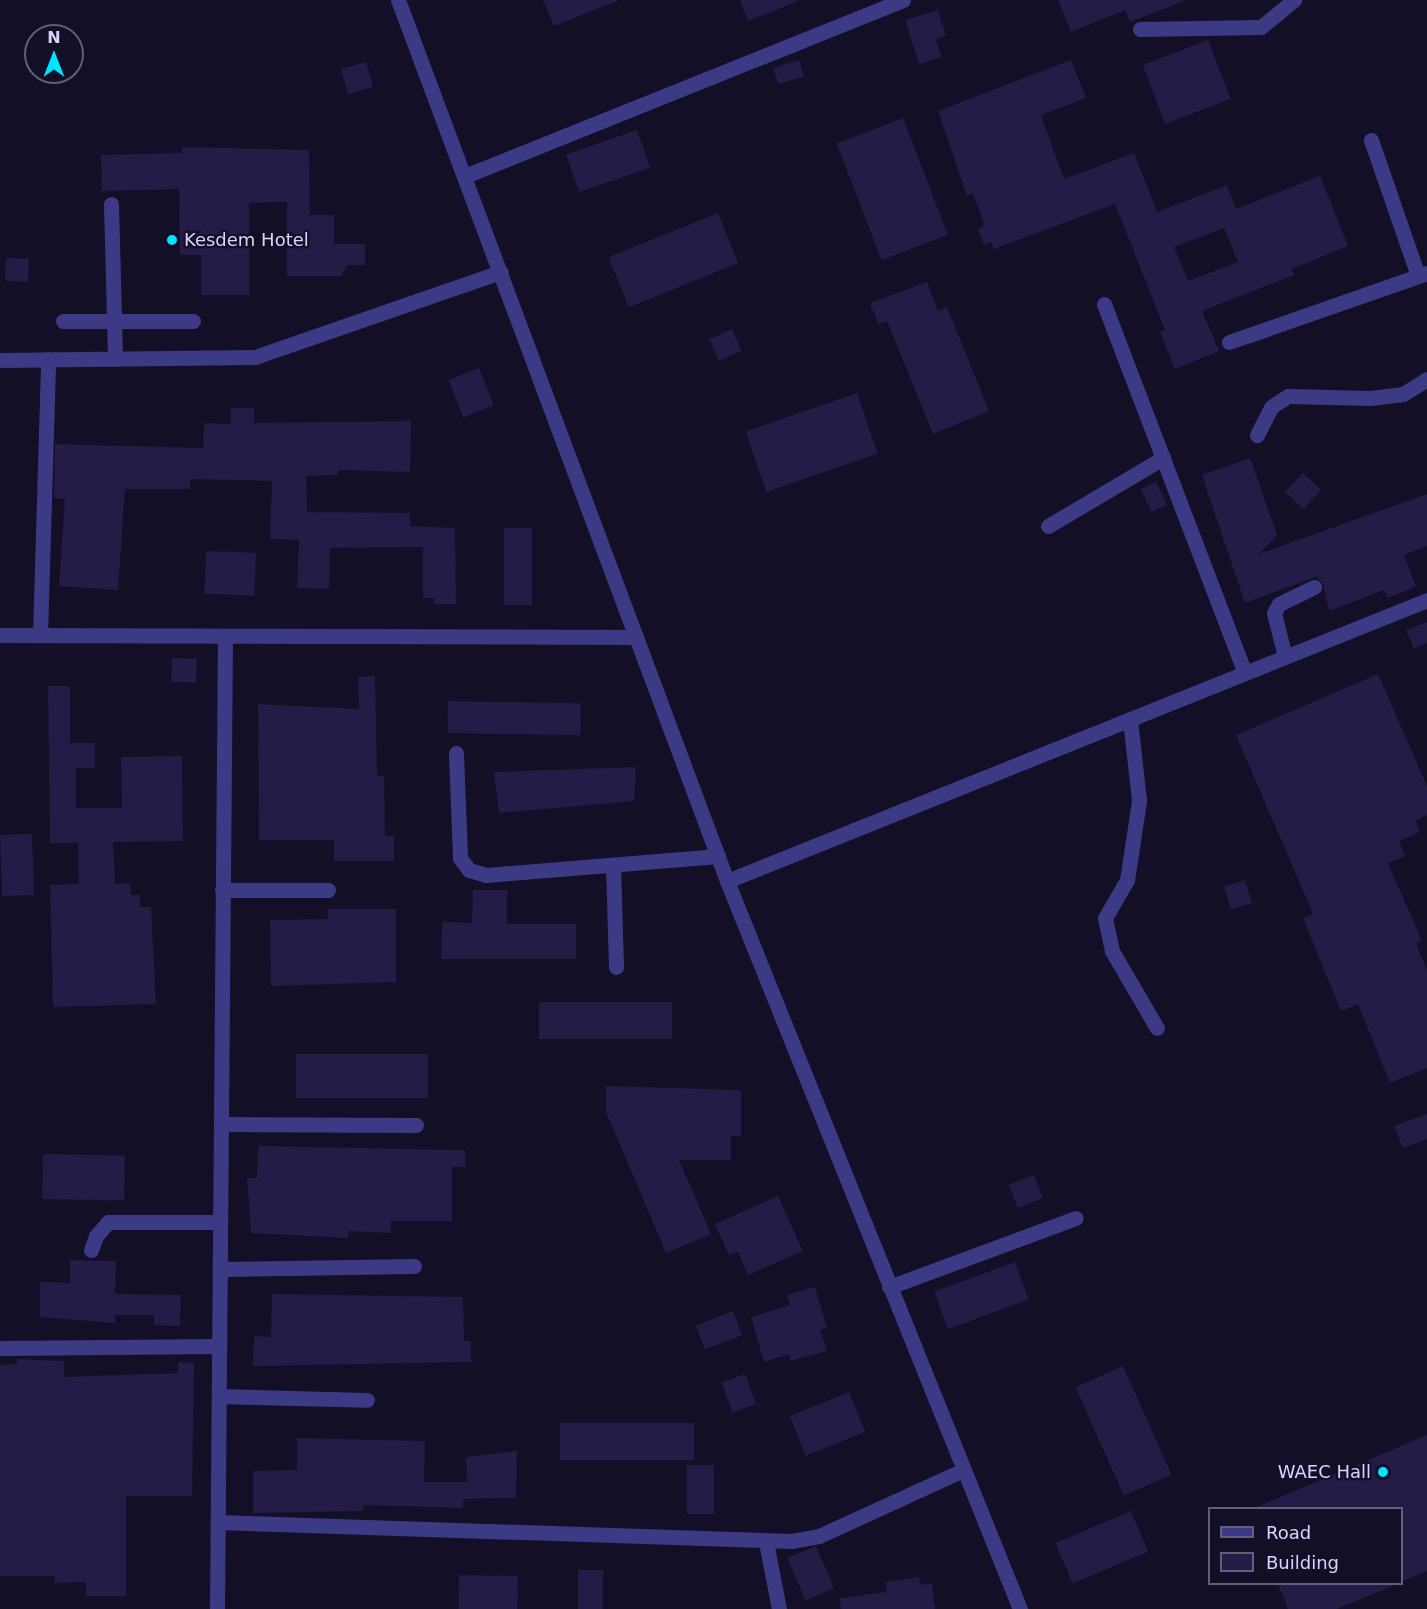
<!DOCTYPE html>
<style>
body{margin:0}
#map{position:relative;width:1427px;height:1609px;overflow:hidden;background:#130f26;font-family:"DejaVu Sans",sans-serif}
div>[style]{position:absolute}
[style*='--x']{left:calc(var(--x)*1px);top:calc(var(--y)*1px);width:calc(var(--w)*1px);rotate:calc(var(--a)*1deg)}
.building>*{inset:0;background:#241b47;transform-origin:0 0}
.minor>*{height:15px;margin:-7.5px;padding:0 7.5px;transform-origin:7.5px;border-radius:7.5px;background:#3d3a85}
.dots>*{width:16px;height:16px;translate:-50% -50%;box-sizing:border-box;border:3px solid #130f26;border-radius:50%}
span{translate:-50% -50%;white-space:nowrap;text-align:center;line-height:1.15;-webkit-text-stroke:4.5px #130f26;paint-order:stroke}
.poi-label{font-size:18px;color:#d9d4ff}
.left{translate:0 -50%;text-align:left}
.right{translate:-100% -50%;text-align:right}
.legend{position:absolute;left:1208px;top:1507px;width:195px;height:78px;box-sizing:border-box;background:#130f26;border:2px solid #625e7d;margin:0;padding:8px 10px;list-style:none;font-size:18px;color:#d9d4ff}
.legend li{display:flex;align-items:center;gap:12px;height:30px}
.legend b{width:30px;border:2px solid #625e7d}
.north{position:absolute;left:24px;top:24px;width:60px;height:60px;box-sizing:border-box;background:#130f26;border:2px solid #625e7d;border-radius:50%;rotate:0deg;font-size:16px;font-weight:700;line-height:24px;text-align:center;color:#d9d4ff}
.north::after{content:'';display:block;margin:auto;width:21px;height:27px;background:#00e5ff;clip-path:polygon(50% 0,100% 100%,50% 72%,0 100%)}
</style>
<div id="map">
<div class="building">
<div style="clip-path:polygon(543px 0,617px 0,617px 1px,554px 26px)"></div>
<div style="clip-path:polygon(740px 0,797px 0,798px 1px,748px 21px)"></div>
<div style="clip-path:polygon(1058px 0,1183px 0,1184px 1px,1130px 22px,1125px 10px,1071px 32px)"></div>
<div style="clip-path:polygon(938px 10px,946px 36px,936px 39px,942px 57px,919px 64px,905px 20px)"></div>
<div style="left:1208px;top:40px;width:63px;height:70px;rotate:69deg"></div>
<div style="left:799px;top:60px;width:17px;height:27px;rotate:73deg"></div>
<div style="clip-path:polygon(evenodd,1071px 60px,1086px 98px,1041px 115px,1064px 179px,1134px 153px,1157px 212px,1227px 185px,1236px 209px,1320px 176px,1348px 246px,1292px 269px,1294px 275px,1202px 311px,1219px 351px,1175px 369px,1160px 332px,1165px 330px,1115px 204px,994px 249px,991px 242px,984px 245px,978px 229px,985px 226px,973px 194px,967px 196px,938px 111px,1071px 60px,1224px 228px,1238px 262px,1188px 281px,1174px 247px,1224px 228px)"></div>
<div style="left:366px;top:62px;width:26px;height:26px;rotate:74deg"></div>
<div style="left:903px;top:118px;width:125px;height:71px;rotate:69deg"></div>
<div style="left:637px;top:130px;width:40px;height:75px;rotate:71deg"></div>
<div style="clip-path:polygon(182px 147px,309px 150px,310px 215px,334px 215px,334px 244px,365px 244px,365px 265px,347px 265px,341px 276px,287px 276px,287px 202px,249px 203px,249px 295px,201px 295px,201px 255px,180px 255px,179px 189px,102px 191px,101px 155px,182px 153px)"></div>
<div style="left:718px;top:213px;width:54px;height:118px;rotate:68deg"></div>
<div style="left:6px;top:258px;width:23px;height:23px;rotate:2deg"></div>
<div style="clip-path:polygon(927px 282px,938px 311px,947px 307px,989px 411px,933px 434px,887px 321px,878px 324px,870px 303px)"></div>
<div style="left:732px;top:329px;width:24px;height:25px;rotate:66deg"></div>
<div style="left:479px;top:368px;width:40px;height:33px;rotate:68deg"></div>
<div style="left:857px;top:393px;width:64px;height:118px;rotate:71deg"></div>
<div style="clip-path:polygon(231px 408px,254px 408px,254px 423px,411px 421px,410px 472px,338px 470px,338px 475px,306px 476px,307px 512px,410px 513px,410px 526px,455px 528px,456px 604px,434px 604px,434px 598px,423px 598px,423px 547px,330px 548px,329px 589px,297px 588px,299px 540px,270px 539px,272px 481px,190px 479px,190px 489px,125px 489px,118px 590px,59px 586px,65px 499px,54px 498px,55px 444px,203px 448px,204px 423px,231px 424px)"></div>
<div style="clip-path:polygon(1250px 458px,1277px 535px,1259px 554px,1427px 494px,1427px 546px,1404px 555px,1416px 587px,1387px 598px,1384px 590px,1329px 611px,1323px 583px,1316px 577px,1245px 603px,1202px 475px)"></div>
<div style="left:1303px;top:473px;width:25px;height:26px;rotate:43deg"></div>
<div style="left:1156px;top:482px;width:25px;height:17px;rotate:64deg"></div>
<div style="left:504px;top:528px;width:28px;height:77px"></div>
<div style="left:206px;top:551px;width:50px;height:43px;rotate:2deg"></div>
<div style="clip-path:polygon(1427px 622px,1427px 643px,1414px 649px,1406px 630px)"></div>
<div style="left:172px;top:658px;width:25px;height:24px;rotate:2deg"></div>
<div style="clip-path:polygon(1378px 674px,1427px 786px,1427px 815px,1415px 821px,1420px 832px,1399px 841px,1405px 856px,1388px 863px,1422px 941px,1416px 943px,1427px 970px,1427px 1068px,1390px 1083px,1358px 1004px,1341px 1011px,1303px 918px,1313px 914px,1236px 735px)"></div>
<div style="clip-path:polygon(375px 676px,377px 776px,384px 776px,385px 836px,394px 836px,394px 861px,334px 861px,334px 840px,259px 840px,258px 704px,359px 709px,358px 677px)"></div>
<div style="clip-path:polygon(48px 686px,70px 686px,70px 743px,95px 743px,95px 768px,76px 768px,76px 808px,122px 808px,121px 757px,182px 756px,183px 841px,113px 842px,115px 884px,130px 883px,131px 895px,140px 895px,140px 907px,151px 907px,156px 1004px,53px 1007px,50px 885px,79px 884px,78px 843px,50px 843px)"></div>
<div style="left:448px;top:701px;width:133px;height:32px;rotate:1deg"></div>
<div style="clip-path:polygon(636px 767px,634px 801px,499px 813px,494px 772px)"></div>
<div style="left:32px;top:834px;width:61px;height:32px;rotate:88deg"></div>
<div style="left:1245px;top:880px;width:24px;height:22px;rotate:73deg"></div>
<div style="clip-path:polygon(473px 890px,507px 890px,507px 924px,576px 924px,576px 959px,441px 959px,442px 922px,472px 923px)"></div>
<div style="clip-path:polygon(328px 909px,396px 909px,396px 982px,271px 986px,270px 920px,328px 919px)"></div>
<div style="left:539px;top:1002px;width:133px;height:37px"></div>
<div style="left:296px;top:1054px;width:132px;height:44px"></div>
<div style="clip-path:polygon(606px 1086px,741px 1090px,741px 1136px,731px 1136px,731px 1160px,679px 1160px,711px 1234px,666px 1253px,606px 1112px)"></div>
<div style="clip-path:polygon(1427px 1114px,1427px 1139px,1403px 1148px,1394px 1126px)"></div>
<div style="clip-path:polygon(258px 1146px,465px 1150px,465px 1167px,452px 1167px,452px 1221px,391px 1221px,391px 1233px,348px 1231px,348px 1238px,251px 1233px,247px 1178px,257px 1178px)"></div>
<div style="left:43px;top:1154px;width:82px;height:45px;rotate:1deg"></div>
<div style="left:1034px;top:1175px;width:25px;height:27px;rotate:69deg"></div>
<div style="clip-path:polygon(778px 1196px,803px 1251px,748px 1275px,738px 1252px,729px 1255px,715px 1224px)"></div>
<div style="clip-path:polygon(70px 1260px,116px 1261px,115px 1294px,181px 1295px,180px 1326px,154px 1325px,154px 1315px,115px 1315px,115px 1323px,40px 1317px,40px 1282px,70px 1283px)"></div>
<div style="left:1015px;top:1262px;width:40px;height:86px;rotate:70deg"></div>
<div style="clip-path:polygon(815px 1287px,827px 1328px,820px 1330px,827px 1351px,790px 1361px,789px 1354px,764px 1362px,751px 1317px,790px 1305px,787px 1295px)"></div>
<div style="clip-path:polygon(272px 1294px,463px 1297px,464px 1341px,471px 1341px,471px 1362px,253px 1366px,254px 1336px,271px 1337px)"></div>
<div style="left:733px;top:1311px;width:26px;height:40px;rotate:69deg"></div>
<div style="clip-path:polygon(17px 1359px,64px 1361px,64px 1377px,178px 1373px,178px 1362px,194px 1363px,192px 1496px,126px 1496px,126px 1596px,86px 1596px,86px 1582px,55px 1583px,55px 1576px,0 1576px,0 1365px,17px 1364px)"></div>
<div style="left:1123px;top:1366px;width:119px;height:52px;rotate:66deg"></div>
<div style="left:745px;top:1374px;width:32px;height:25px;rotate:70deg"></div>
<div style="left:849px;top:1392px;width:43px;height:64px;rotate:68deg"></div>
<div style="left:560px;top:1423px;width:134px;height:37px"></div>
<div style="clip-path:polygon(1427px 1435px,1427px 1571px,1401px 1582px,1401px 1509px,1252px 1509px)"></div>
<div style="clip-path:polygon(297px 1438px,425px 1441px,424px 1482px,467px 1482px,466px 1457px,517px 1451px,516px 1498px,463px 1499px,463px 1508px,363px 1505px,363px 1511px,253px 1513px,253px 1471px,297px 1470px)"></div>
<div style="left:687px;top:1465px;width:27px;height:49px"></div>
<div style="left:1131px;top:1511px;width:44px;height:82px;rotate:67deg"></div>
<div style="left:816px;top:1546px;width:46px;height:31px;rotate:67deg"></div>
<div style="left:578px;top:1570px;width:25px;height:39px"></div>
<div style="left:459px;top:1575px;width:59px;height:34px;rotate:1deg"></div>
<div style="clip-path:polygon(919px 1577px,920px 1585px,932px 1583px,935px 1609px,841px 1609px,840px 1598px,887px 1592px,885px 1582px)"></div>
<div style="clip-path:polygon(1278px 1584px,1397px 1584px,1337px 1609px,1288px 1609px)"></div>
</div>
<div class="minor">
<div style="--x:398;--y:0;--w:940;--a:69.52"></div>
<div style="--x:727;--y:881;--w:785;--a:68.08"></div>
<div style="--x:1140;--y:29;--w:121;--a:-0.9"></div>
<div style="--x:1261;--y:27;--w:43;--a:-39.3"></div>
<div style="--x:1371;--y:140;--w:144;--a:70.9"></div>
<div style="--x:465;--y:176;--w:472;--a:-21.9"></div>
<div style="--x:111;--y:204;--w:155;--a:88.5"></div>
<div style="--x:1104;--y:304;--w:395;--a:69.1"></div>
<div style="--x:63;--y:321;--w:130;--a:0"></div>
<div style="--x:1229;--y:342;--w:210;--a:-19.2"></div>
<div style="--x:0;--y:360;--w:255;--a:-0.7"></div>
<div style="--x:255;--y:357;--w:260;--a:-19.1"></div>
<div style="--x:1257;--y:435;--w:31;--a:-63"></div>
<div style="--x:1271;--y:407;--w:20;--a:-33"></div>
<div style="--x:1288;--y:396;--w:82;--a:1.4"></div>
<div style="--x:1370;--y:398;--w:33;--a:-7"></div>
<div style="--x:1403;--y:394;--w:28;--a:-32"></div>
<div style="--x:1048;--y:526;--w:134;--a:-30.6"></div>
<div style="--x:0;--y:635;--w:636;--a:0.18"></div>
<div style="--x:40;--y:635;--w:276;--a:-88.3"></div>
<div style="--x:1285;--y:657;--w:45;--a:-104"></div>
<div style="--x:1274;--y:613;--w:10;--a:-61"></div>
<div style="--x:1279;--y:604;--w:39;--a:-26"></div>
<div style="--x:1130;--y:719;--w:82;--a:83.7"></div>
<div style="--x:1139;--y:801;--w:80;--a:98.6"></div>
<div style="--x:1127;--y:880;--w:44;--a:120.1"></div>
<div style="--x:1105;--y:918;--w:34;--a:78"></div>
<div style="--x:1112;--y:951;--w:89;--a:59.7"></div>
<div style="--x:456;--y:753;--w:105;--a:87.8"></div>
<div style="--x:460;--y:858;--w:15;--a:53"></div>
<div style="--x:469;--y:870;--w:18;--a:16"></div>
<div style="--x:486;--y:875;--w:233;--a:-4.7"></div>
<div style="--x:613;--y:865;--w:102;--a:88.3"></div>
<div style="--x:727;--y:881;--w:754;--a:-21.87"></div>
<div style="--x:222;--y:890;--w:106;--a:0"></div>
<div style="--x:221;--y:1124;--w:195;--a:0.3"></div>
<div style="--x:91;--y:1250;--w:15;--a:-70"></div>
<div style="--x:96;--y:1236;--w:18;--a:-49"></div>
<div style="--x:108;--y:1222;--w:112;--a:0"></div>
<div style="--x:220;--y:1269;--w:194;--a:-0.9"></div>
<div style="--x:889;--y:1287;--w:199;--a:-20.3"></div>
<div style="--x:0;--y:1348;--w:219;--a:-0.5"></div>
<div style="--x:219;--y:1396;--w:148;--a:1.5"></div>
<div style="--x:218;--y:1522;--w:573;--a:1.9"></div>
<div style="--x:791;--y:1541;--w:28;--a:-10"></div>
<div style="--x:819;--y:1536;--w:158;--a:-24.6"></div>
<div style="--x:766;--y:1542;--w:68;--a:79"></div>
<div style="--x:217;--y:1609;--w:973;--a:-89.53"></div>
</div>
<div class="dots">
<div style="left:172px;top:240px;background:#00e5ff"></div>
<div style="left:1383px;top:1472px;background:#00e5ff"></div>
</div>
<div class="poi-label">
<span class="left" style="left:184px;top:240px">Kesdem Hotel</span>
<span class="right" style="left:1371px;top:1472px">WAEC Hall</span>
</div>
<ul class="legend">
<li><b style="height:8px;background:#3d3a85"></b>Road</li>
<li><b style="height:16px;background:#241b47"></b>Building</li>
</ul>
<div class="north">N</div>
</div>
